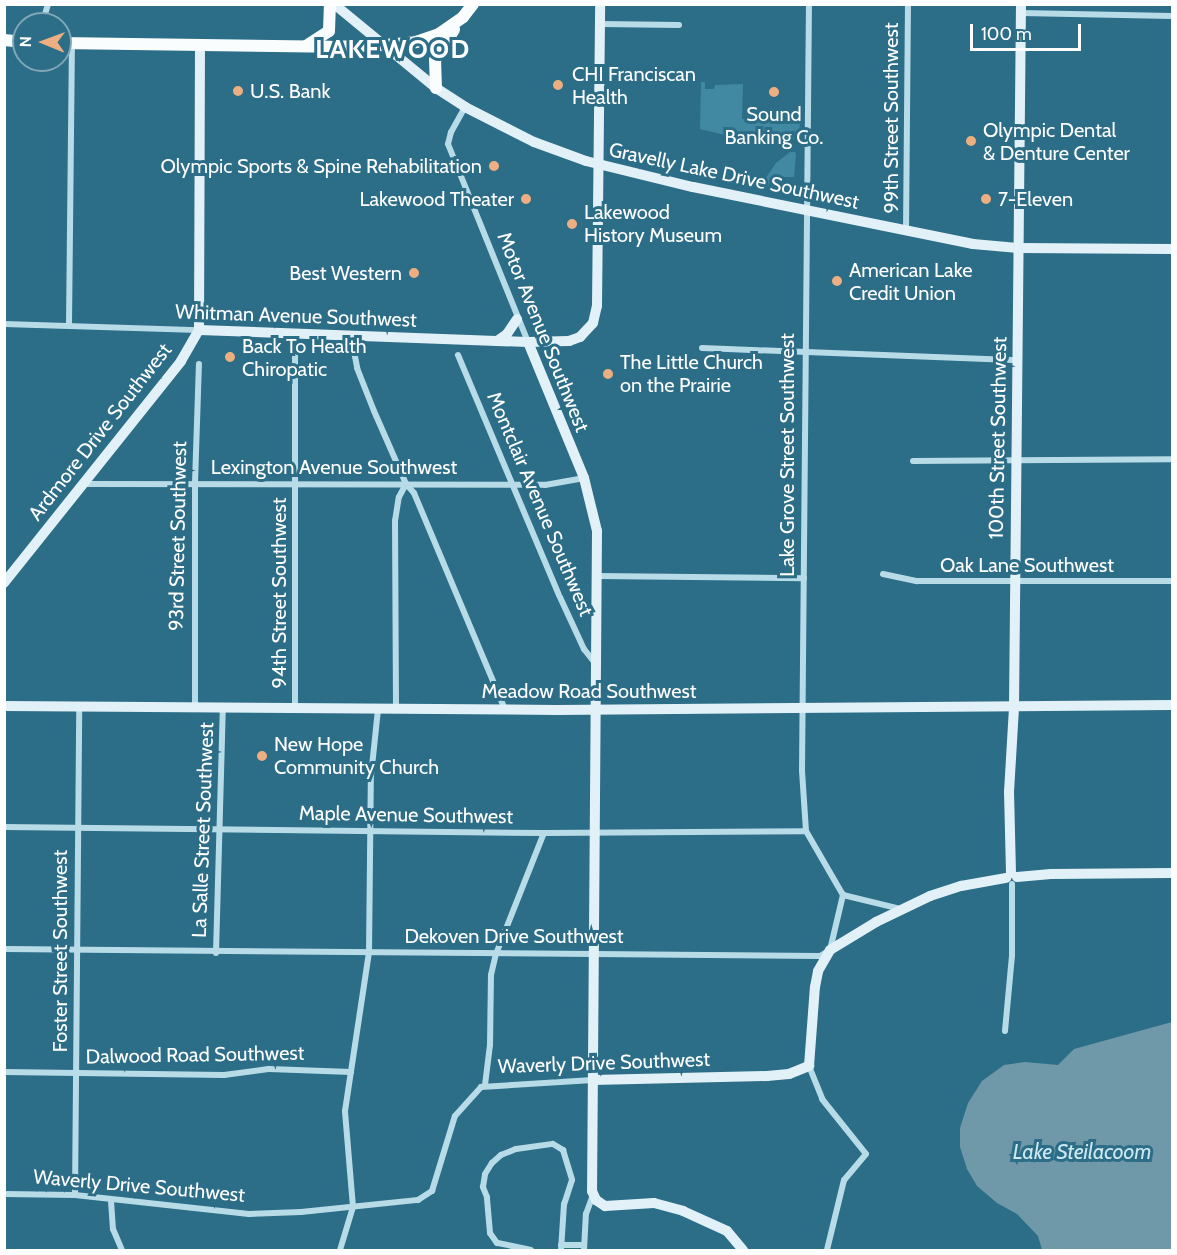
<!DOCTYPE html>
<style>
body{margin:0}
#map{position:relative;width:1177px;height:1255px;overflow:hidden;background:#2c6d87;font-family:Cabin,sans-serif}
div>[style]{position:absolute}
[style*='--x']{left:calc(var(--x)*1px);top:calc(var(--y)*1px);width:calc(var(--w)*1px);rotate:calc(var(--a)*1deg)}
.green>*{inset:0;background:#4189a3}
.water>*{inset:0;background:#6f99a9}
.street>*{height:6px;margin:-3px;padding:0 3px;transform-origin:3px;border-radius:3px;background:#b8dbe8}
.secondary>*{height:10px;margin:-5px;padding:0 5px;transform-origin:5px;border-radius:5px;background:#e1f1f7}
.primary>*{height:12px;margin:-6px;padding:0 6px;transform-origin:6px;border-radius:6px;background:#f9fdfe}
.dots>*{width:16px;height:16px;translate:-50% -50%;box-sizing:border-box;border:3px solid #2c6d87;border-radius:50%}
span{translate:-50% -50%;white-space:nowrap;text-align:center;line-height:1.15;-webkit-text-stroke:6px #2c6d87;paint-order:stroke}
.poi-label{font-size:20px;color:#fff}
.left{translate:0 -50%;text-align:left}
.right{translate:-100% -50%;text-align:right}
.street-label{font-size:20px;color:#fff}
.water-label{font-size:21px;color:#cde8f1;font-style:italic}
.district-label{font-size:26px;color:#fff;font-weight:700;letter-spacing:1.5px}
.frame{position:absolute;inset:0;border:6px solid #fff;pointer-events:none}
.north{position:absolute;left:12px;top:12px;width:60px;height:60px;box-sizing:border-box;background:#2c6d87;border:2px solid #80a7b7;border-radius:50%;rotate:271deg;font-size:16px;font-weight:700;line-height:24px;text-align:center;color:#fff}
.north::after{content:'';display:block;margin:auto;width:21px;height:27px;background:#edaf81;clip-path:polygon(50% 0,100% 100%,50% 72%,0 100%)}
.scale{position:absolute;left:970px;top:24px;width:111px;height:27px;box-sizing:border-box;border:3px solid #fff;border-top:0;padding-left:8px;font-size:18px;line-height:21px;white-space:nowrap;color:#fff;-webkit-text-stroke:4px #2c6d87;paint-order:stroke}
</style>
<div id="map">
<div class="green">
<div style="clip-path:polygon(701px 82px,705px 82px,705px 89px,714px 89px,715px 85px,743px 84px,742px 119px,800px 119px,799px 140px,782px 138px,763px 144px,700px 129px)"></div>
<div style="clip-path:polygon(790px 152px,795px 152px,796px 154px,794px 177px,785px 177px,779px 189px,761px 185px,776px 163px)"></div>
</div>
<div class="water">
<div style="clip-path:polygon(1172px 1022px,1172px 1250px,1042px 1250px,1038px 1236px,1017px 1214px,997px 1203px,977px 1186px,967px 1169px,960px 1147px,960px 1128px,968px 1103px,982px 1081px,1004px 1065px,1025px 1062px,1058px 1065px,1074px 1049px)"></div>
</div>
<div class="street">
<div style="--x:1021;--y:13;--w:151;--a:1.1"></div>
<div style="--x:42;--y:24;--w:21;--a:-73"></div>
<div style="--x:600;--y:24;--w:79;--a:0.7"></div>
<div style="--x:465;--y:107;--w:29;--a:119"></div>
<div style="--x:451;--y:132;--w:12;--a:104"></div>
<div style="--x:448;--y:144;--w:214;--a:68"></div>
<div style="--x:906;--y:231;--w:227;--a:-89.5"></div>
<div style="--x:4;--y:324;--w:195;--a:1.8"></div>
<div style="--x:69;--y:325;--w:281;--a:-89.4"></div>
<div style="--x:351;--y:336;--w:33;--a:79"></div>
<div style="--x:357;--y:368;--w:46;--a:68.4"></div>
<div style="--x:374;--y:411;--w:80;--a:66.3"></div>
<div style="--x:406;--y:484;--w:12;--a:48"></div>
<div style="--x:414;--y:493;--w:234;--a:67.2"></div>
<div style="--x:702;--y:348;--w:316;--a:2.2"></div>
<div style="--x:458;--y:355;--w:260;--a:67.2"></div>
<div style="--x:559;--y:595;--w:60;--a:65.2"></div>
<div style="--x:584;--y:649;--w:18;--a:52"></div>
<div style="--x:913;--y:461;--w:259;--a:-0.4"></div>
<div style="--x:83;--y:484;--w:462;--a:0.1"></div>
<div style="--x:545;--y:485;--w:40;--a:-10"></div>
<div style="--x:883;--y:574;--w:35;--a:12"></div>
<div style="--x:917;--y:581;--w:255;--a:0"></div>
<div style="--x:597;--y:576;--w:207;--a:0.6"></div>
<div style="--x:195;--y:708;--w:225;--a:-90"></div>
<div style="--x:195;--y:483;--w:119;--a:-88.1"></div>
<div style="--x:295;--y:708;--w:374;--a:-90"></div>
<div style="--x:396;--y:709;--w:188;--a:-90.3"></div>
<div style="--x:395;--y:521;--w:24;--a:-81"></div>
<div style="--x:399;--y:497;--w:15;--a:-62"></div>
<div style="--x:4;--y:827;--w:540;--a:0.64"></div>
<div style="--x:544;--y:833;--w:262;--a:-0.4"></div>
<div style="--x:843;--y:895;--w:60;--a:13.6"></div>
<div style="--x:4;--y:949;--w:816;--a:0.49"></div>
<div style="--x:820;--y:956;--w:12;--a:-31"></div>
<div style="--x:830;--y:950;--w:57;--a:-76.7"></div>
<div style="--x:843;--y:895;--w:74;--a:-120"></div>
<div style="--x:806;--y:831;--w:60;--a:-93.8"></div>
<div style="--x:802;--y:771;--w:767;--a:-89.48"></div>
<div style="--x:216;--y:953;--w:245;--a:-88.4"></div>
<div style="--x:1005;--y:1031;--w:76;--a:-84.7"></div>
<div style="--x:1012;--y:955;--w:71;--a:-90"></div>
<div style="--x:809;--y:1066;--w:35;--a:68"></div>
<div style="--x:822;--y:1099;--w:70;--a:51.3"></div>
<div style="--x:866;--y:1154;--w:34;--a:130"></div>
<div style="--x:844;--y:1180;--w:72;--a:103.7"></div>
<div style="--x:4;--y:1072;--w:220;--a:0.8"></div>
<div style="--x:224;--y:1075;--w:45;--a:-7.6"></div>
<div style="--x:269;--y:1069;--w:82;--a:2.1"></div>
<div style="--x:485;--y:1085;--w:40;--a:-82.9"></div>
<div style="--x:490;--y:1045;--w:70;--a:-89.2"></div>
<div style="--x:491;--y:975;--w:22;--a:-77"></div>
<div style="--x:496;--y:954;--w:130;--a:-68.4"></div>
<div style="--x:4;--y:1194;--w:71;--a:0.8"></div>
<div style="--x:75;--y:1195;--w:175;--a:6.2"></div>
<div style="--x:249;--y:1214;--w:52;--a:-2.2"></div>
<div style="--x:301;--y:1212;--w:118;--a:-5.9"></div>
<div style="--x:418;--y:1200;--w:17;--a:-33"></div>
<div style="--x:432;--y:1191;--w:78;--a:-73"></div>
<div style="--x:455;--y:1116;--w:39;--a:-48"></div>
<div style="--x:481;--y:1087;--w:112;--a:-3.6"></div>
<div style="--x:75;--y:1195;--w:488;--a:-89.5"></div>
<div style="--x:111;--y:1201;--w:28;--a:86"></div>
<div style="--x:113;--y:1229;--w:23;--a:67"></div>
<div style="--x:561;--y:1245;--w:23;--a:0"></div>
<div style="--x:340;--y:1250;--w:45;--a:-73.2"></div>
<div style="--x:353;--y:1207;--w:96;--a:-94.8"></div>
<div style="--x:345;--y:1111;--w:160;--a:-81.4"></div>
<div style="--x:369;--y:953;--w:177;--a:-89.4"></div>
<div style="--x:371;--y:776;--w:67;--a:-84"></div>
<div style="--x:531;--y:1250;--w:35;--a:-168"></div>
<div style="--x:497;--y:1243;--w:12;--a:-125"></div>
<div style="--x:490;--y:1233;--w:36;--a:-95"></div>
<div style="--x:487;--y:1197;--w:11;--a:-112"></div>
<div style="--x:483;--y:1187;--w:13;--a:-81"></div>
<div style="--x:485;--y:1174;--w:13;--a:-58"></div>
<div style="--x:492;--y:1163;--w:12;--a:-42"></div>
<div style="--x:501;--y:1155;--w:16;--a:-22"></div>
<div style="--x:516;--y:1149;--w:37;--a:-8"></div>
<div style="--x:553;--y:1144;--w:12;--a:31"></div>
<div style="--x:563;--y:1150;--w:31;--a:73"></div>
<div style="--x:572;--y:1180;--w:25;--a:108"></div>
<div style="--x:564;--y:1204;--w:46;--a:93.7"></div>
<div style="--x:584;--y:1250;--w:36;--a:-87"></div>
<div style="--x:586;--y:1214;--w:20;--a:-70"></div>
</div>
<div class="secondary">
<div style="--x:334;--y:4;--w:132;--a:39.5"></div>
<div style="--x:436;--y:88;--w:35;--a:33"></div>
<div style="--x:465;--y:107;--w:77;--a:26.9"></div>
<div style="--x:534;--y:142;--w:55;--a:20.1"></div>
<div style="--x:586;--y:161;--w:110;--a:13.7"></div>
<div style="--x:693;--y:187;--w:286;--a:11.5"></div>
<div style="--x:973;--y:244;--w:46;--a:5"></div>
<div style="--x:1019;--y:248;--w:153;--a:0.4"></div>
<div style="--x:199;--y:330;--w:329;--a:2.1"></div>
<div style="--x:528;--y:342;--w:41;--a:-1.4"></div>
<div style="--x:569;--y:341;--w:12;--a:-20"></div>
<div style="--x:580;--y:337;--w:19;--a:-47"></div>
<div style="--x:593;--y:323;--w:17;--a:-77"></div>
<div style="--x:597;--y:306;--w:302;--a:-89.4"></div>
<div style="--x:497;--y:341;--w:12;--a:-35"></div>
<div style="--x:507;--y:334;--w:18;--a:-56"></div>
<div style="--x:528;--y:342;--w:147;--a:67.6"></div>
<div style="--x:584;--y:478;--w:55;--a:76.2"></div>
<div style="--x:597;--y:531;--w:660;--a:90.43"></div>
<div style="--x:592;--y:1191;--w:10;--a:66"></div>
<div style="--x:596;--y:1200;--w:11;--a:34"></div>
<div style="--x:605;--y:1206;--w:49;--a:-3.5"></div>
<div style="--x:654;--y:1203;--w:30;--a:15"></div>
<div style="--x:683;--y:1211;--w:48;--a:24.4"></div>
<div style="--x:727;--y:1231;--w:25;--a:50"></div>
<div style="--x:4;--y:583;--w:284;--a:-51.4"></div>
<div style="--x:181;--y:361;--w:36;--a:-60"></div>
<div style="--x:199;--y:330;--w:285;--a:-89.8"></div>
<div style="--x:4;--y:706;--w:553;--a:0.41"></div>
<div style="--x:557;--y:710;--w:615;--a:-0.47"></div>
<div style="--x:1011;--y:873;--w:81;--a:-91.4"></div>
<div style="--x:1009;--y:792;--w:85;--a:-86.6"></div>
<div style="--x:1014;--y:707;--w:703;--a:-89.43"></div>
<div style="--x:1017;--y:877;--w:34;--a:-5"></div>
<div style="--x:1051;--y:874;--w:121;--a:-0.5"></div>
<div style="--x:593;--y:1080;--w:174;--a:-1.3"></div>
<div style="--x:767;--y:1076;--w:22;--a:-5"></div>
<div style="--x:789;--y:1074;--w:22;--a:-22"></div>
<div style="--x:809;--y:1066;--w:79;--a:-85.7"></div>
<div style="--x:815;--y:987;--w:16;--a:-79"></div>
<div style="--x:818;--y:971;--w:24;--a:-60"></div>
<div style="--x:830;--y:950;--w:54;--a:-31.3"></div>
<div style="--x:876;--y:922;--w:60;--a:-25.7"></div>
<div style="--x:930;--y:896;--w:33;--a:-18"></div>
<div style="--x:961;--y:886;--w:46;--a:-10.1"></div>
</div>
<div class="primary">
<div style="--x:4;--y:40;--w:20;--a:6"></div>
<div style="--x:60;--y:43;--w:270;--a:0.8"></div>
<div style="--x:330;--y:47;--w:54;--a:-2.1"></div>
<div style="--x:384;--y:45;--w:32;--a:-5"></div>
<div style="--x:416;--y:42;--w:24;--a:-19"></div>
<div style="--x:439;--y:34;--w:29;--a:-35"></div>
<div style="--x:463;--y:17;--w:16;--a:-52"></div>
<div style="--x:306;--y:46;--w:27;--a:-33"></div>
<div style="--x:329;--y:31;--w:27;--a:-88"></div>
<div style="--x:436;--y:88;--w:28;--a:-92"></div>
<div style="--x:435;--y:60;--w:36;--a:-58"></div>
</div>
<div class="dots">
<div style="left:558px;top:85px;background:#edaf81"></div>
<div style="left:238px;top:91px;background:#edaf81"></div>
<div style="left:774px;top:92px;background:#edaf81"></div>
<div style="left:971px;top:141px;background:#edaf81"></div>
<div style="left:494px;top:166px;background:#edaf81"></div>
<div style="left:526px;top:199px;background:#edaf81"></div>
<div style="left:986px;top:199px;background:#edaf81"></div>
<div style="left:572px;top:224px;background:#edaf81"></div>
<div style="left:414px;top:273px;background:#edaf81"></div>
<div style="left:837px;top:281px;background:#edaf81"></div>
<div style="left:230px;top:357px;background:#edaf81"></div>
<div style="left:608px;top:374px;background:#edaf81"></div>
<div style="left:262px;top:756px;background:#edaf81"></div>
</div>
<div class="poi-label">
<span class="left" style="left:572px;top:86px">CHI Franciscan<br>Health</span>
<span class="left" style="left:250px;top:91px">U.S. Bank</span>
<span style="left:774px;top:126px">Sound<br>Banking Co.</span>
<span class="left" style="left:983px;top:142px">Olympic Dental<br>&amp; Denture Center</span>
<span class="right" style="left:482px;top:166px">Olympic Sports &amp; Spine Rehabilitation</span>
<span class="right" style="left:514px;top:199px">Lakewood Theater</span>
<span class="left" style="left:998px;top:199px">7-Eleven</span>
<span class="left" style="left:584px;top:224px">Lakewood<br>History Museum</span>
<span class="left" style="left:849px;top:282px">American Lake<br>Credit Union</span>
<span class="right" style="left:402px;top:273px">Best Western</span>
<span class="left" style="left:242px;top:358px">Back To Health<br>Chiropatic</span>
<span class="left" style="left:620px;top:374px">The Little Church<br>on the Prairie</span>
<span class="left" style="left:274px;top:756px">New Hope<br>Community Church</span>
</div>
<div class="street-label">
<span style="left:891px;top:118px;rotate:-90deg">99th Street Southwest</span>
<span style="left:734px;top:176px;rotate:12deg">Gravelly Lake Drive Southwest</span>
<span style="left:296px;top:316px;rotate:2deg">Whitman Avenue Southwest</span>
<span style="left:543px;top:332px;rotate:68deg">Motor Avenue Southwest</span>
<span style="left:100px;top:432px;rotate:-52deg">Ardmore Drive Southwest</span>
<span style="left:998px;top:438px;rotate:-89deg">100th Street Southwest</span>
<span style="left:787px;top:455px;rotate:-90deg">Lake Grove Street Southwest</span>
<span style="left:334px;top:467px">Lexington Avenue Southwest</span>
<span style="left:540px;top:504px;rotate:67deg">Montclair Avenue Southwest</span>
<span style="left:178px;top:536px;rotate:-89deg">93rd Street Southwest</span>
<span style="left:1027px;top:565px">Oak Lane Southwest</span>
<span style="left:279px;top:593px;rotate:-90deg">94th Street Southwest</span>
<span style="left:589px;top:691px">Meadow Road Southwest</span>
<span style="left:406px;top:815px;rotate:1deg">Maple Avenue Southwest</span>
<span style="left:203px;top:830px;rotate:-88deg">La Salle Street Southwest</span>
<span style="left:514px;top:936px">Dekoven Drive Southwest</span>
<span style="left:60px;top:951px;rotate:-90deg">Foster Street Southwest</span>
<span style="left:195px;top:1055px;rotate:-1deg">Dalwood Road Southwest</span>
<span style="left:604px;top:1063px;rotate:-2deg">Waverly Drive Southwest</span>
<span style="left:139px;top:1186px;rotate:5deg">Waverly Drive Southwest</span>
</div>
<div class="water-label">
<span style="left:1082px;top:1152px">Lake Steilacoom</span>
</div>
<div class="district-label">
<span style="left:393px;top:50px">LAKEWOOD</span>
</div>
<div class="frame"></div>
<div class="north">N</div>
<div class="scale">100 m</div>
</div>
